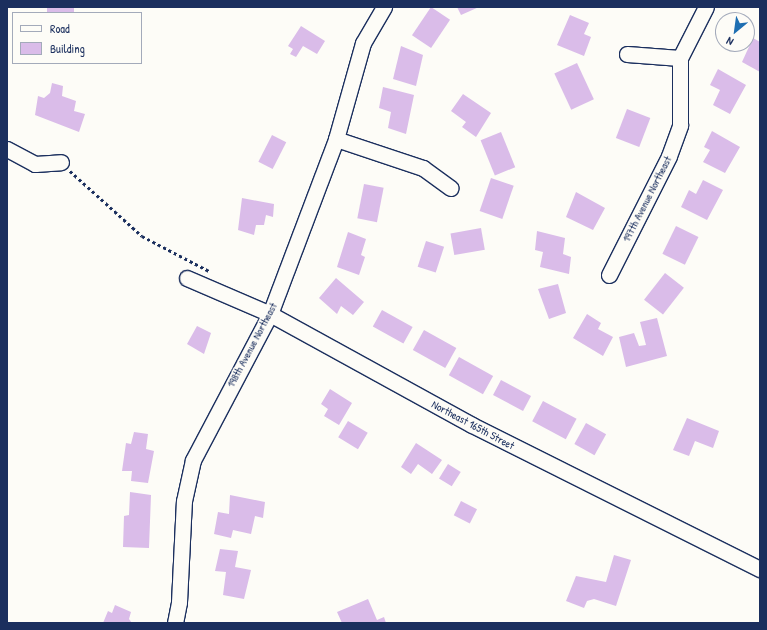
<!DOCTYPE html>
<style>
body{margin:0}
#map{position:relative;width:767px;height:630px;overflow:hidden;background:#fdfcf7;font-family:"Patrick Hand",sans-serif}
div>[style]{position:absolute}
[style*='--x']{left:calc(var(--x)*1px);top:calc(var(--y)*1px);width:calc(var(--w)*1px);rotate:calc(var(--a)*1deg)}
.building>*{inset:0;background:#dabce9;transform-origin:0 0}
.path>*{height:2.5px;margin-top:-1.25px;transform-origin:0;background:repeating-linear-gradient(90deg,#1b2f5e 0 3px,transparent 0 6px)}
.roads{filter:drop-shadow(1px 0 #1b2f5e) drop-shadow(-1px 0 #1b2f5e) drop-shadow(0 1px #1b2f5e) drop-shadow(0 -1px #1b2f5e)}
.street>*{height:15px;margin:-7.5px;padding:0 7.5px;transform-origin:7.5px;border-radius:7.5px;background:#fdfcf7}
span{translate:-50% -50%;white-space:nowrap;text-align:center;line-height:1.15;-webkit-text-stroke:3px #fdfcf7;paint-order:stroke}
.street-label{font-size:11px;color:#1b2f5e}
.frame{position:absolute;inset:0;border:8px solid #1b2f5e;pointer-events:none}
.legend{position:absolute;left:12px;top:12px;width:130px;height:52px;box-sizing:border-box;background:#fdfcf7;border:1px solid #a3aaba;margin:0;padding:5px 7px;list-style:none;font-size:12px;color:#1b2f5e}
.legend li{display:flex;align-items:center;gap:8px;height:20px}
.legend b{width:20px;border:1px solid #a3aaba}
.north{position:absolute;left:715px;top:12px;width:40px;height:40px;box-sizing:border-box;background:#fdfcf7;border:1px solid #a3aaba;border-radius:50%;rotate:209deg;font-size:11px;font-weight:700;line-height:16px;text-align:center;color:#1b2f5e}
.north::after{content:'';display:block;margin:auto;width:14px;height:18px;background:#1f6fb2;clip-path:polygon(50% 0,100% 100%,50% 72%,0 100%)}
</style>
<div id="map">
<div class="building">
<div style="left:47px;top:7px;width:27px;height:6px"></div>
<div style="left:431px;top:7px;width:23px;height:34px;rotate:34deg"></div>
<div style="clip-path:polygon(457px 7px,479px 7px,461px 15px)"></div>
<div style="clip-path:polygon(570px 15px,589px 23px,584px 34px,591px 37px,584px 56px,557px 45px)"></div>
<div style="clip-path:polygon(301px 26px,325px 41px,317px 54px,303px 46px,296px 57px,290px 54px,293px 49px,288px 46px)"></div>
<div style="clip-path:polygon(753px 38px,760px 42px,760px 72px,742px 62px)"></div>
<div style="clip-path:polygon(401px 46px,423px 55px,416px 86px,393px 79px)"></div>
<div style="left:577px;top:63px;width:40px;height:25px;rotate:65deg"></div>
<div style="clip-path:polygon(718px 69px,746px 85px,730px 114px,713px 105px,720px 90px,710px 85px)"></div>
<div style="clip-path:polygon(52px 83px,63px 86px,62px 96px,76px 101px,74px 111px,85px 114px,79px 132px,35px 115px,38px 96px,44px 98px,50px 93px)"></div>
<div style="clip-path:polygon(383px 87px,414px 95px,406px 134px,388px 128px,391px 112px,379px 108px)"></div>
<div style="clip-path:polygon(463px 94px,491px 113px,476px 137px,462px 127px,466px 122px,451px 111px)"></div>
<div style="left:627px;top:109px;width:25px;height:31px;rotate:21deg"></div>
<div style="clip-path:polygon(712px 131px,740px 147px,725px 173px,703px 162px,710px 150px,704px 147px)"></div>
<div style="left:501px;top:132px;width:38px;height:22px;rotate:68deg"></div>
<div style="left:272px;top:135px;width:16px;height:30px;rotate:27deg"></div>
<div style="left:491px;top:178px;width:24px;height:35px;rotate:19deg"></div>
<div style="clip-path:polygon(703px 180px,723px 190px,707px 220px,681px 207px,689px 190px,696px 194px)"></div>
<div style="left:364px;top:184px;width:20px;height:35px;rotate:11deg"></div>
<div style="clip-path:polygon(576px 192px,605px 208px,593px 230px,566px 217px)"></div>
<div style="clip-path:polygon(242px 198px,274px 204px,273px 217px,266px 215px,264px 225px,256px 225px,254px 235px,238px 230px)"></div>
<div style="left:676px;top:226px;width:25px;height:31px;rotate:26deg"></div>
<div style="left:481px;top:228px;width:22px;height:31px;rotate:80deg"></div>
<div style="clip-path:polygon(537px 231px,565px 238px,563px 254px,571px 257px,569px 274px,540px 267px,543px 252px,535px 250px)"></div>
<div style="clip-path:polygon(348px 232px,366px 239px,361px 255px,365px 257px,359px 275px,337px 267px)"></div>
<div style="left:426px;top:241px;width:19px;height:27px;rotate:18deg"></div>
<div style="left:665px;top:273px;width:24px;height:34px;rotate:38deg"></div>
<div style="clip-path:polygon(336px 278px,364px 302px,353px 315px,341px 306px,337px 314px,319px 298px)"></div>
<div style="clip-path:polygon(558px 284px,566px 313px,549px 319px,538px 289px)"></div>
<div style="left:382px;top:310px;width:35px;height:19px;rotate:29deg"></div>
<div style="clip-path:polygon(587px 314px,601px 323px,598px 329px,613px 337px,603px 356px,573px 338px)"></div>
<div style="clip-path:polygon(657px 318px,667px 356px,626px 367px,619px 337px,634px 333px,639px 346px,646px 345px,640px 322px)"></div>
<div style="clip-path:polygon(197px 326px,211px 333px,204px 354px,187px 344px)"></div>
<div style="left:424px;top:330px;width:37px;height:23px;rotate:29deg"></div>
<div style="left:459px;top:357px;width:39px;height:21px;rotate:29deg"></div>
<div style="left:501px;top:380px;width:34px;height:17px;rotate:28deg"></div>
<div style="clip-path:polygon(330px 389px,352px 403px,339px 425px,324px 416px,328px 409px,321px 404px)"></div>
<div style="left:543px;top:401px;width:38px;height:23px;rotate:28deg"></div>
<div style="clip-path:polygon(687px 418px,719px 431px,713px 448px,695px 441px,689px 456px,673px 450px)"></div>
<div style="left:348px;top:421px;width:23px;height:19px;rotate:31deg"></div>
<div style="left:586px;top:423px;width:23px;height:24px;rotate:29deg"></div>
<div style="clip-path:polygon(134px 432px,148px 434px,146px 449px,154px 451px,148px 483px,131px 481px,132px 471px,122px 471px,126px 443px,131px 444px)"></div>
<div style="clip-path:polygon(416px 443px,442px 460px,432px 474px,418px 464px,411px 474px,401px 467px)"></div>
<div style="left:448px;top:464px;width:15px;height:17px;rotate:32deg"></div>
<div style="clip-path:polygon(130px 492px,151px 495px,149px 548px,123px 547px,124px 516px,129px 515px)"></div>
<div style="clip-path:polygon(230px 495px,265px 502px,263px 518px,255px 516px,251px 534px,233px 530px,231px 538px,214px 534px,218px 512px,229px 514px)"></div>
<div style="left:461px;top:501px;width:18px;height:16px;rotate:27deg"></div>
<div style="clip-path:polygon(220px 549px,238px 551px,235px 567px,251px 570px,244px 599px,223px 595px,226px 572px,215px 571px)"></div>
<div style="clip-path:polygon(614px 555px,631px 560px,616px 606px,594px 599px,587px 601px,584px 608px,566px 601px,576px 576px,606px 582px)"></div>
<div style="clip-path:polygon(368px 599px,377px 620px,384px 617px,386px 623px,342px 623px,337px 612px)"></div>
<div style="clip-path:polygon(115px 605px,131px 612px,129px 619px,132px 623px,103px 623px,108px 611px,112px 613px)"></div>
</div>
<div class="path">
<div style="--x:70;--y:171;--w:97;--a:42.1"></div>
<div style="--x:142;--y:236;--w:76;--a:27.6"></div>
</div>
<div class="roads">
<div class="street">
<div style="--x:627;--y:54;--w:53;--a:4.3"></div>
<div style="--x:336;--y:139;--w:92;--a:18.4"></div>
<div style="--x:423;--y:168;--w:34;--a:36"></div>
<div style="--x:7;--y:149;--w:32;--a:28"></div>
<div style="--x:35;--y:164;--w:26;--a:-4"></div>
<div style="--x:609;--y:275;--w:133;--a:-63.2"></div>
<div style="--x:669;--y:156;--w:33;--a:-70"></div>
<div style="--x:680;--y:125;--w:67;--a:-90"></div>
<div style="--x:680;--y:58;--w:57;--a:-63"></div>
<div style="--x:187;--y:278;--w:90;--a:23.4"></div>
<div style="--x:270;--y:314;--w:230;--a:28.8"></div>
<div style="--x:472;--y:425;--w:322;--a:26.6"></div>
<div style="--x:175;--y:623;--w:21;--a:-79"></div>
<div style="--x:179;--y:602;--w:101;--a:-87.2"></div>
<div style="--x:184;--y:501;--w:42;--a:-77.6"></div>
<div style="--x:193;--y:460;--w:165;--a:-62.2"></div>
<div style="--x:270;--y:314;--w:187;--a:-69.3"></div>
<div style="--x:336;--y:139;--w:100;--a:-74.3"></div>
<div style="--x:363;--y:43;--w:42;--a:-59.7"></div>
</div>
</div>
<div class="street-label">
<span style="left:647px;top:199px;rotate:-63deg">197th Avenue Northeast</span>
<span style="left:252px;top:345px;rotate:-62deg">198th Avenue Northeast</span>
<span style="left:473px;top:425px;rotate:28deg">Northeast 165th Street</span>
</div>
<div class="frame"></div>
<ul class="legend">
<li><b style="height:5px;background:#fdfcf7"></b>Road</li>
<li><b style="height:11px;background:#dabce9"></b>Building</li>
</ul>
<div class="north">N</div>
</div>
